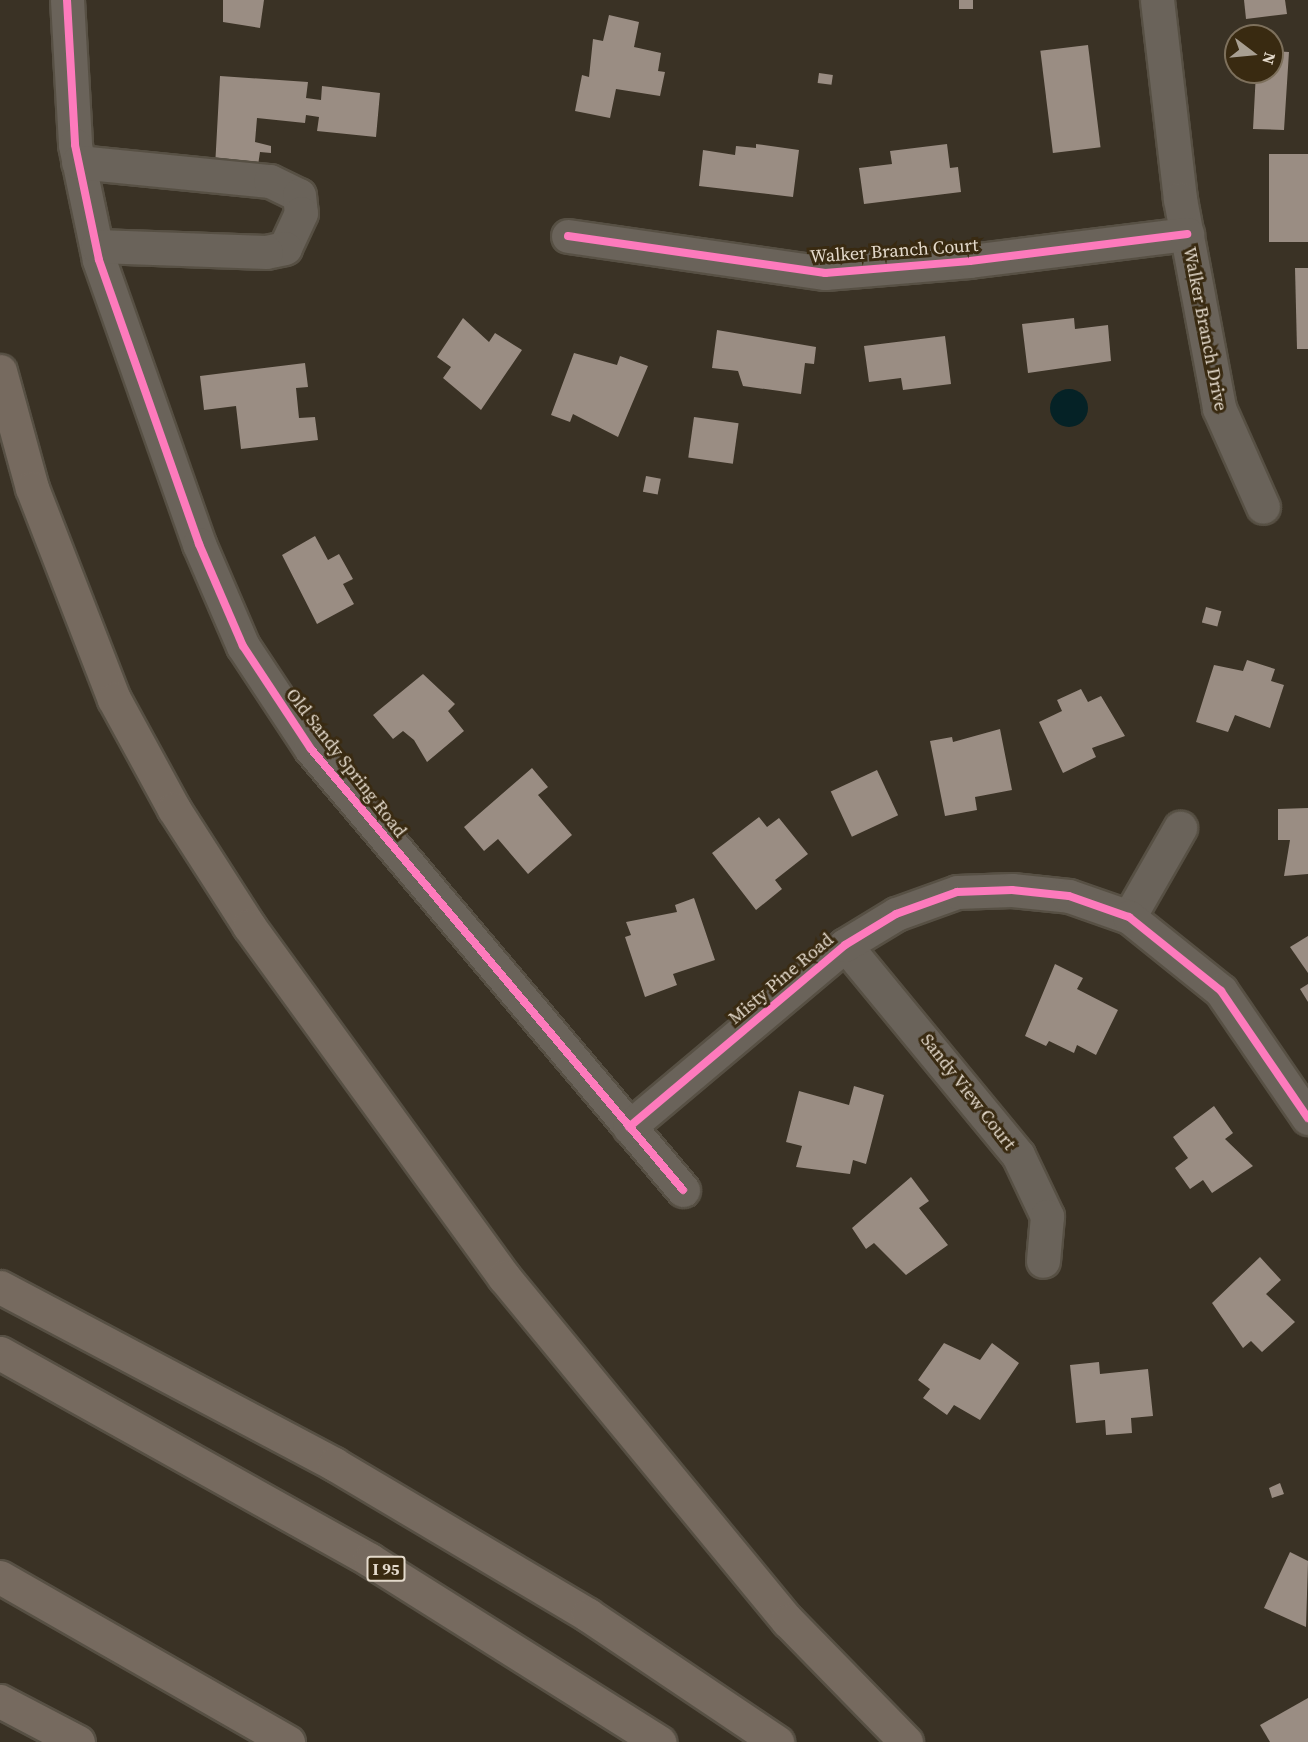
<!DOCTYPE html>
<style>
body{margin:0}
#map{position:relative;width:1308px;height:1742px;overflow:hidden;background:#3a3225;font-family:"Source Serif 4",serif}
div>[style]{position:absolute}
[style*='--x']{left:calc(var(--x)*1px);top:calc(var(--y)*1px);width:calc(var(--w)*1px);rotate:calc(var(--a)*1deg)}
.water>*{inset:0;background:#052226}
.round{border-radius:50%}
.building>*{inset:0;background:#9a8d83;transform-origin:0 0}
.roads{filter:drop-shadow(2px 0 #575044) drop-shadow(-2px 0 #575044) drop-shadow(0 2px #575044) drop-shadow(0 -2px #575044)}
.minor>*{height:33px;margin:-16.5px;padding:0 16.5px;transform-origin:16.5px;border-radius:16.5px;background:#6a635a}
.highway>*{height:33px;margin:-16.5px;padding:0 16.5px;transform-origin:16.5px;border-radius:16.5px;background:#766a5f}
.cycleway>*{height:8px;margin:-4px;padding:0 4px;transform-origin:4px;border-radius:4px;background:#fd7abc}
span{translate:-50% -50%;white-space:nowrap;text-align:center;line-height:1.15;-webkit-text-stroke:6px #392a11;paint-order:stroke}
.shield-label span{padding:2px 4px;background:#392a11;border:2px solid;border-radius:4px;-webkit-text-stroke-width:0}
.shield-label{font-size:16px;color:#e4dacc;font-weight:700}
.street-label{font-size:18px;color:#e4dacc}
.north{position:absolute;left:1224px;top:24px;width:60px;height:60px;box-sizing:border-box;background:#392a11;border:2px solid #7d705c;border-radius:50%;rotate:106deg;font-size:16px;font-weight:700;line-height:24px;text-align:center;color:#e4dacc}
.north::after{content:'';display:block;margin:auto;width:21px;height:27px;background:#a89f92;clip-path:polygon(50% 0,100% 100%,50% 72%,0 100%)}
</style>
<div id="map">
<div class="water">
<div class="round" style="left:1050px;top:389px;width:38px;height:38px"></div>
</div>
<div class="building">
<div style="clip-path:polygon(223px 0,264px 0,260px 28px,223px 22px)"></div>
<div style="left:959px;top:0;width:14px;height:9px"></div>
<div style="clip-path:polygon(1244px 0,1285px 0,1287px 14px,1246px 19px)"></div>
<div style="clip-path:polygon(609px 15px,639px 22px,634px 47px,661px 53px,658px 71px,665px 72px,660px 96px,616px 89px,610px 118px,575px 111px,582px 75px,589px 77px,593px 39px,603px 41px)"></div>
<div style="left:1088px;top:45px;width:103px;height:48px;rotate:83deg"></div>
<div style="clip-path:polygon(1272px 51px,1289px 52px,1284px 130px,1253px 129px,1256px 72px,1272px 72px)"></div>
<div style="left:819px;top:73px;width:14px;height:10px;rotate:8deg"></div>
<div style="clip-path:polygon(220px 76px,308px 82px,306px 98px,321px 100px,322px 86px,380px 93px,376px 137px,317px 131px,319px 117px,306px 115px,305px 123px,257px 118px,255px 142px,271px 146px,271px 153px,260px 152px,257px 172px,215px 167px)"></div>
<div style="clip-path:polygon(756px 144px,799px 150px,793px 197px,699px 186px,703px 150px,735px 155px,736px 146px,756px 148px)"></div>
<div style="clip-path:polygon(947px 144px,950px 168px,958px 167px,961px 192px,864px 204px,859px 168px,892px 164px,890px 151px)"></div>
<div style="left:1269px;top:154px;width:39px;height:88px"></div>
<div style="clip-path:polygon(1295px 268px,1308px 268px,1308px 349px,1297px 349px)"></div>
<div style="clip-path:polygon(463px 318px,489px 342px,495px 333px,522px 350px,481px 410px,443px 378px,451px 367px,437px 357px)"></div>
<div style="clip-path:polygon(1074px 318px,1075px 329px,1108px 325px,1111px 361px,1028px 373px,1022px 324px)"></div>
<div style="clip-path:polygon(717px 330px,816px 347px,814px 364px,805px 363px,801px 394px,743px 386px,738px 371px,712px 368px)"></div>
<div style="clip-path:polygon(945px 336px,951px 384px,903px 390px,901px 378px,869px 382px,864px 346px)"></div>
<div style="clip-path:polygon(574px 353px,617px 365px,620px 356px,648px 366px,618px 437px,573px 414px,570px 422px,551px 415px)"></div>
<div style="clip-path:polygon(305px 363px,308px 387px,296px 388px,299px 418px,315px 417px,318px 440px,241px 449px,236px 406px,204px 410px,200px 376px)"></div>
<div style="left:694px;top:417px;width:45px;height:41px;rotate:8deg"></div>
<div style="left:646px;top:476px;width:15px;height:16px;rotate:11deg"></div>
<div style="clip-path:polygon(315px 536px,328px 560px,339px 554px,353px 579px,343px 584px,354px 604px,317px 624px,282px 555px)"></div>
<div style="left:1206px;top:607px;width:16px;height:16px;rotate:15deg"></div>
<div style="clip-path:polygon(1247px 660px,1275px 669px,1271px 681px,1284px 685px,1270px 728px,1235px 715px,1228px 732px,1196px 722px,1214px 665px,1243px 671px)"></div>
<div style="clip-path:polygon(423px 674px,455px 704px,448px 711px,464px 731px,427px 762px,414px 740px,403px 731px,393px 739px,373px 715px)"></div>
<div style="clip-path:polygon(1081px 689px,1088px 702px,1101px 696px,1125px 736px,1092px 748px,1096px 757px,1063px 773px,1039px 722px,1062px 711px,1057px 700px)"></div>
<div style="clip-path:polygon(1000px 729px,1012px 790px,975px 797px,977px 810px,945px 816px,930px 741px,952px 737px,953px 742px)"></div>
<div style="clip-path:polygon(532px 768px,548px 787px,538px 795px,572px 835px,528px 874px,498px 839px,484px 851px,464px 827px)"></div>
<div style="left:877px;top:770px;width:50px;height:51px;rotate:65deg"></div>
<div style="clip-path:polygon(1308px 808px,1308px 874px,1284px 876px,1290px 840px,1278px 840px,1278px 809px)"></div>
<div style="clip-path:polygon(759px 817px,767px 827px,779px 818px,808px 854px,775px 880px,782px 889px,756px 910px,712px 853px)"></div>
<div style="clip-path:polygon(694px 898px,715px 960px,673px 974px,677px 985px,645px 997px,625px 937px,631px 935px,626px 922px,677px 912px,675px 905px)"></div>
<div style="clip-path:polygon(1308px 936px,1308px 973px,1290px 947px)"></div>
<div style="clip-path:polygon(1055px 964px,1083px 978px,1077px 989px,1118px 1010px,1096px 1055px,1077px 1045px,1074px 1053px,1049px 1041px,1046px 1046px,1025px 1036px)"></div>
<div style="clip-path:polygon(1308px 984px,1308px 1002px,1300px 989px)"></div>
<div style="clip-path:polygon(854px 1086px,884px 1095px,866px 1164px,853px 1160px,850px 1174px,796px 1167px,802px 1146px,786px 1142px,799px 1091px,849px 1105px)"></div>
<div style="clip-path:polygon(1214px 1106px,1233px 1133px,1225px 1139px,1253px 1166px,1212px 1193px,1203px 1180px,1190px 1189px,1175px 1168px,1188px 1158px,1173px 1137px)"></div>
<div style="clip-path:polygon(911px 1177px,929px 1201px,919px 1208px,948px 1245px,906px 1275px,874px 1243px,866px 1249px,852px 1228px)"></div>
<div style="clip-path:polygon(1260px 1257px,1281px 1280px,1266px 1294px,1295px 1322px,1262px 1352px,1251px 1341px,1243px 1348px,1212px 1303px)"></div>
<div style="clip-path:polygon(944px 1343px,980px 1360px,992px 1343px,1019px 1363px,980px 1420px,954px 1405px,947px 1415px,923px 1398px,930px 1389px,918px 1380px)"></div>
<div style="clip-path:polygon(1099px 1362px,1100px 1374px,1148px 1369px,1153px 1416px,1131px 1418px,1132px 1433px,1106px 1435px,1105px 1420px,1076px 1423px,1070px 1365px)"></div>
<div style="clip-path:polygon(1280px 1483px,1284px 1494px,1272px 1498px,1269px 1488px)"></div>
<div style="clip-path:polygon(1290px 1552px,1308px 1561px,1306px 1627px,1264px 1608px)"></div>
<div style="clip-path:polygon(1308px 1698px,1308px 1742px,1270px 1742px,1260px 1725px)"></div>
</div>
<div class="roads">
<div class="minor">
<div style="--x:67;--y:0;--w:145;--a:86.8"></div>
<div style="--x:75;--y:145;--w:117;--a:78.2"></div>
<div style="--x:99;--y:260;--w:301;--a:70.6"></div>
<div style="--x:199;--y:544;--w:111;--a:66.7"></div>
<div style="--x:243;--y:646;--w:123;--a:56.6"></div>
<div style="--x:311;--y:749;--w:577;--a:49.85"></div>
<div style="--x:1157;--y:0;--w:200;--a:83.4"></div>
<div style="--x:1180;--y:199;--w:213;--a:79.4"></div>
<div style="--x:1219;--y:408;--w:108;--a:66"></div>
<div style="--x:78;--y:162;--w:193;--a:5.7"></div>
<div style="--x:270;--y:181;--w:32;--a:26"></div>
<div style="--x:299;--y:195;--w:18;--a:84"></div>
<div style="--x:301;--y:213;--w:38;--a:115"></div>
<div style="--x:285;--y:248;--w:19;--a:168"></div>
<div style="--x:266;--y:252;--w:169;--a:-178"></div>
<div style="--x:568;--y:236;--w:260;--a:8.2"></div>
<div style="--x:825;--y:273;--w:145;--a:-4.7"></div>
<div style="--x:970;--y:261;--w:219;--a:-7.1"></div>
<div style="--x:1129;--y:917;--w:103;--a:-60.2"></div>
<div style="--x:845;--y:945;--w:272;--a:50.5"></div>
<div style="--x:1018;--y:1155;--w:68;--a:64.6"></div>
<div style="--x:1047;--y:1216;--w:45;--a:95.1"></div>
<div style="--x:629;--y:1127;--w:282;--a:-40.1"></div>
<div style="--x:845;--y:945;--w:60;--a:-31.3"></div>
<div style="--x:896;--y:914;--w:65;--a:-19.8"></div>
<div style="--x:957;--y:892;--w:55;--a:-2.1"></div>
<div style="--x:1012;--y:890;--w:57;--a:6"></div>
<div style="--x:1069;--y:896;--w:64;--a:19.3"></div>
<div style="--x:1129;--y:917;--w:118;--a:38.8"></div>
<div style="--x:1221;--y:991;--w:154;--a:55.6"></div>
</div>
<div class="highway">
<div style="--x:0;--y:371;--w:121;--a:74.7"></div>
<div style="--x:32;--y:488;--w:226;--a:68.8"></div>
<div style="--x:114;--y:699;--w:125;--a:61.4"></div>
<div style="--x:174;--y:809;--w:139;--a:57.3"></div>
<div style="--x:249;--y:926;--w:434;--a:54"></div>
<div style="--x:504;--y:1277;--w:446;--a:50.5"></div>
<div style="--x:788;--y:1621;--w:169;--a:45.7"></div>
<div style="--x:0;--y:1287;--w:378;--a:27.9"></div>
<div style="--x:334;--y:1464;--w:295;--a:30.7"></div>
<div style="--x:588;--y:1615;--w:228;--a:33.9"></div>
<div style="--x:0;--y:1353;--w:424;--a:29.2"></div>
<div style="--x:370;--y:1560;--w:342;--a:32.2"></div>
<div style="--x:0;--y:1577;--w:332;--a:29.8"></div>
<div style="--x:0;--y:1701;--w:88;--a:27.7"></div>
</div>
</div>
<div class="cycleway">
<div style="--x:67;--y:0;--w:145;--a:86.8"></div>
<div style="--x:75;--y:145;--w:117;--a:78.2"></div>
<div style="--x:99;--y:260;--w:301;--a:70.6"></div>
<div style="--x:199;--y:544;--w:111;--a:66.7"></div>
<div style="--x:243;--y:646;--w:123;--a:56.6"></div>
<div style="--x:311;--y:749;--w:577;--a:49.85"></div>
<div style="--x:568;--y:236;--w:260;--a:8.2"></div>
<div style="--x:825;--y:273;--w:145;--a:-4.7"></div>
<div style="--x:970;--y:261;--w:219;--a:-7.1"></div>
<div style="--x:629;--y:1127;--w:282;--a:-40.1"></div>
<div style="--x:845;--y:945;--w:60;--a:-31.3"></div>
<div style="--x:896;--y:914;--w:65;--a:-19.8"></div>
<div style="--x:957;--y:892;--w:55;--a:-2.1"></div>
<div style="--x:1012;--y:890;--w:57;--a:6"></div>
<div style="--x:1069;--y:896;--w:64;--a:19.3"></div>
<div style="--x:1129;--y:917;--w:118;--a:38.8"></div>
<div style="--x:1221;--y:991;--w:154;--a:55.6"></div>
</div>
<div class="shield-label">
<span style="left:386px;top:1569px">I 95</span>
</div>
<div class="street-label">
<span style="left:894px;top:251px;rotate:-4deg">Walker Branch Court</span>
<span style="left:1205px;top:329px;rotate:79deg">Walker Branch Drive</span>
<span style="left:346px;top:763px;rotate:52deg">Old Sandy Spring Road</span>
<span style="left:781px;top:979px;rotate:-40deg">Misty Pine Road</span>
<span style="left:968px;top:1092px;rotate:52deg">Sandy View Court</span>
</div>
<div class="north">N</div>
</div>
